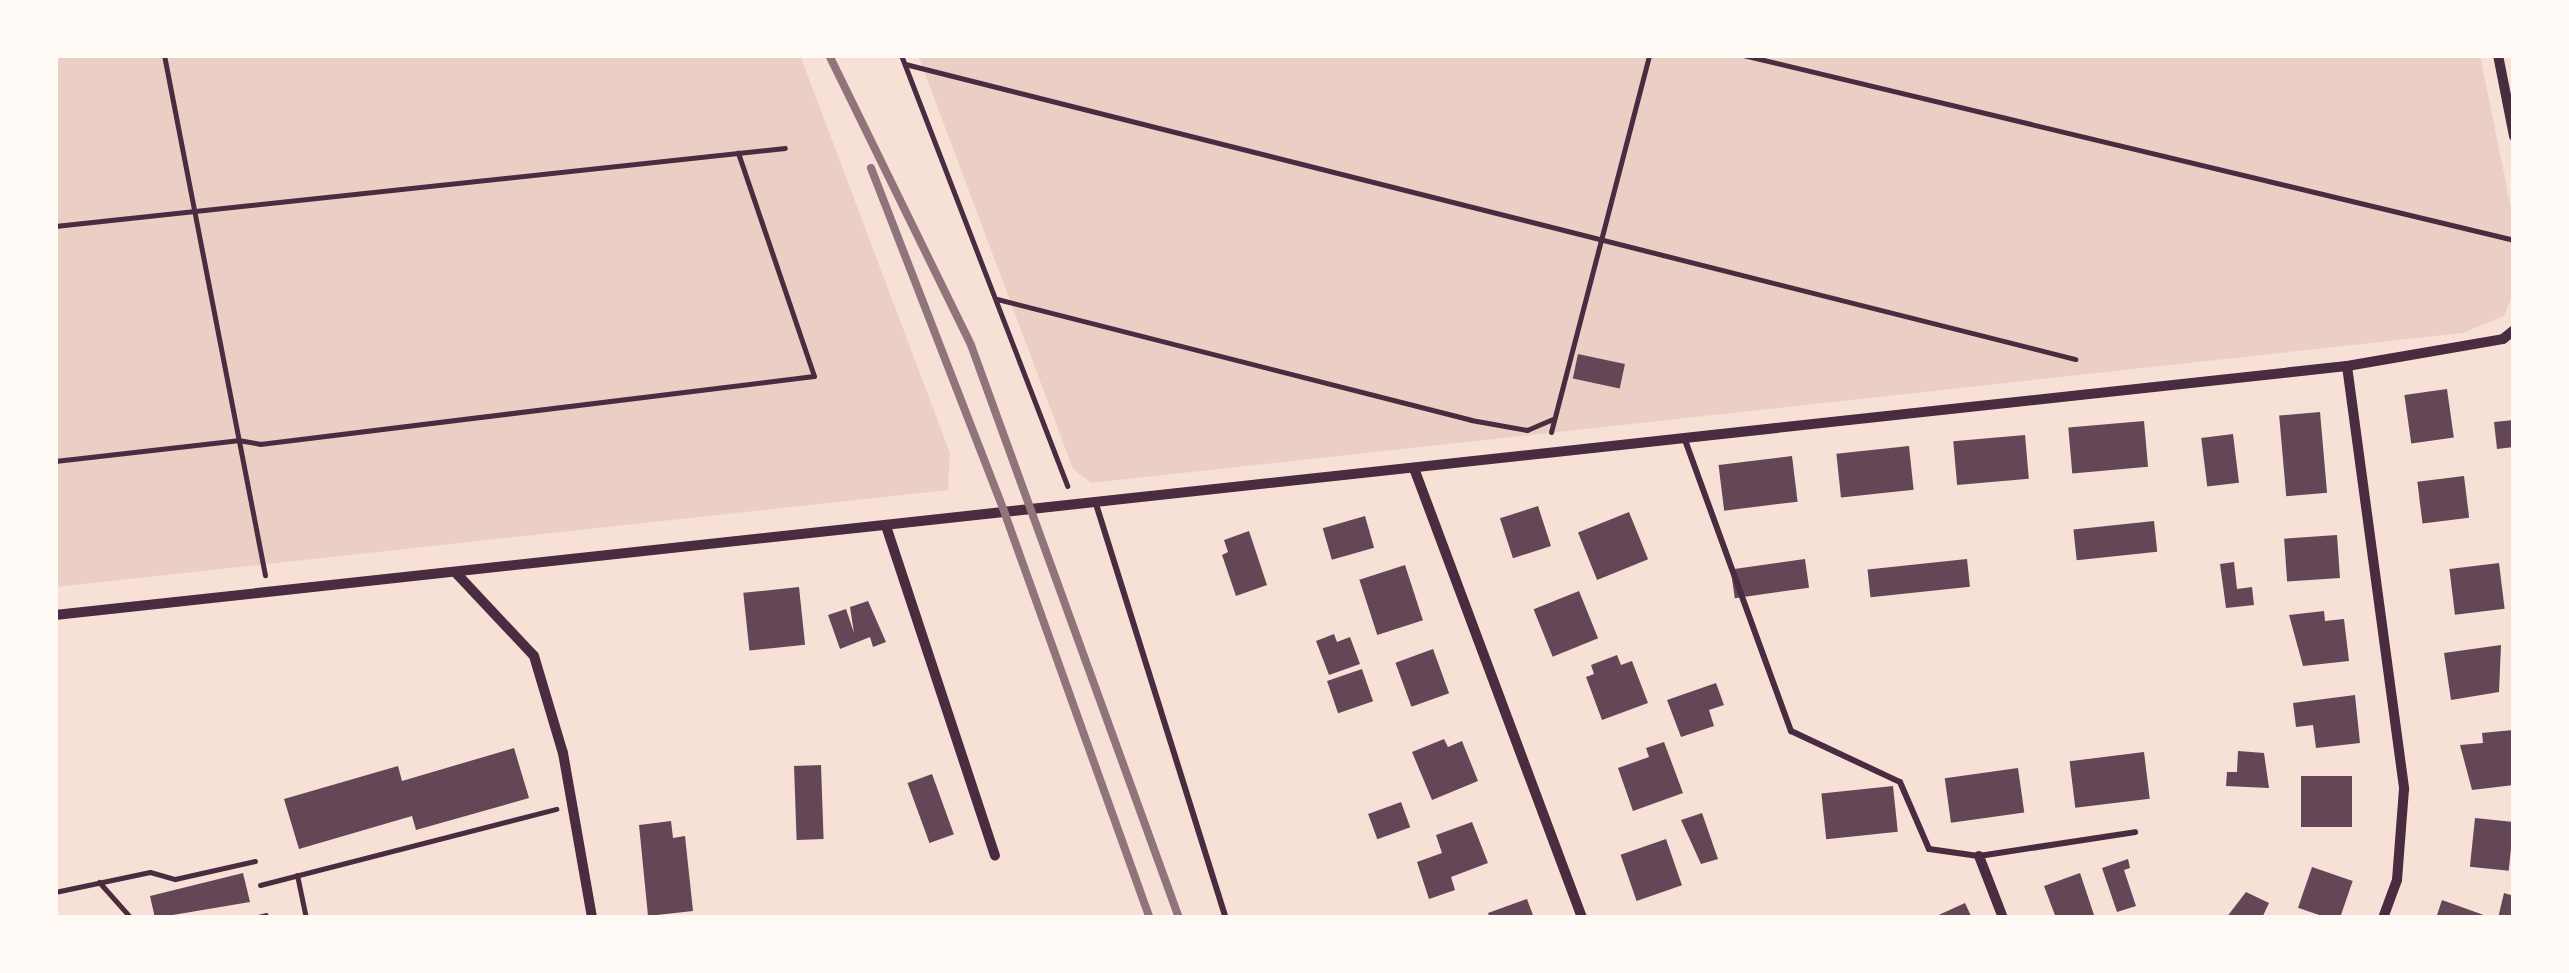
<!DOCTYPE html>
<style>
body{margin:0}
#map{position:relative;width:2569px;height:973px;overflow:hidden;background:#f7e1d7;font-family:Quicksand,sans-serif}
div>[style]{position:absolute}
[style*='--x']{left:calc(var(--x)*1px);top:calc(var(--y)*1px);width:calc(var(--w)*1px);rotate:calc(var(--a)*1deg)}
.green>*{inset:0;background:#ebcfc5}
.building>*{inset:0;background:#644757;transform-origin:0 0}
.path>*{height:5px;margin:-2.5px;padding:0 2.5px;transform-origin:2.5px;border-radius:2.5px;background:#4a2c40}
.service>*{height:6px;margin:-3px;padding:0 3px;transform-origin:3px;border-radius:3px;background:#4a2c40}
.minor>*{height:10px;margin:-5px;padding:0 5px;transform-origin:5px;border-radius:5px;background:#4a2c40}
.rail>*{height:8px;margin:-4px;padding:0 4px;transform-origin:4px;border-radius:4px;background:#8f747c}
span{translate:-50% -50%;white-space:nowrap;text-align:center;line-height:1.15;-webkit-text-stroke:8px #fffaf5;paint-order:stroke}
.frame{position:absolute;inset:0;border:58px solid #fffaf5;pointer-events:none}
</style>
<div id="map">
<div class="green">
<div style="clip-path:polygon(55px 55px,800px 55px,950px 453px,948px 490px,55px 587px)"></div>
<div style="clip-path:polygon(918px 55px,2480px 55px,2514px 223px,2514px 291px,2504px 316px,2463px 333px,1091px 483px,1073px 469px)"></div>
</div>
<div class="building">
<div style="left:1578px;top:354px;width:48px;height:25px;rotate:12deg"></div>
<div style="left:2447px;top:389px;width:49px;height:43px;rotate:82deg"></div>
<div style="left:2320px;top:412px;width:81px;height:41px;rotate:85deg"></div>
<div style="clip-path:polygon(2514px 420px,2514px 447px,2497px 449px,2494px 422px)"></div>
<div style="left:2144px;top:421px;width:46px;height:76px;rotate:85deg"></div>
<div style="left:2233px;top:434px;width:49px;height:32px;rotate:83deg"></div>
<div style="left:2025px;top:435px;width:44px;height:72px;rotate:85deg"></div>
<div style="left:1909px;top:446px;width:44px;height:73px;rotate:84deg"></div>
<div style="left:1792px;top:456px;width:46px;height:74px;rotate:83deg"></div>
<div style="left:2464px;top:476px;width:42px;height:47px;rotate:83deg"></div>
<div style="left:1538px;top:506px;width:42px;height:40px;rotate:72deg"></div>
<div style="left:1629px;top:512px;width:51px;height:55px;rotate:68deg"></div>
<div style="left:1365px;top:516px;width:33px;height:44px;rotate:74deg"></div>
<div style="left:2154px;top:521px;width:31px;height:81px;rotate:84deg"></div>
<div style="clip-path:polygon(1249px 531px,1267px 585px,1236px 596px,1222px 555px,1228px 552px,1224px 540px)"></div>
<div style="left:2337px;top:535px;width:43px;height:53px;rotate:86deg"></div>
<div style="left:1805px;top:559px;width:29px;height:75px;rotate:82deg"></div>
<div style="left:1967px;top:559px;width:28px;height:100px;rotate:84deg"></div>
<div style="clip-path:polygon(2234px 562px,2237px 589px,2252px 587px,2254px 605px,2226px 608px,2220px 564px)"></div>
<div style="left:2499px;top:563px;width:46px;height:50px;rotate:83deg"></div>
<div style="left:1405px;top:565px;width:58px;height:48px;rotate:72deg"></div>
<div style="left:799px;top:587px;width:58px;height:56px;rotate:84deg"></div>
<div style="left:1579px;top:591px;width:51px;height:49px;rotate:68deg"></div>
<div style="clip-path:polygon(868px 601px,886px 642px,873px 647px,870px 637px,840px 649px,828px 615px,846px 609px,854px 633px,850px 607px)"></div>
<div style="clip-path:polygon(2324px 611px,2325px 621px,2344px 619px,2349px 661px,2303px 666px,2289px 615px)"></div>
<div style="clip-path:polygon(1334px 634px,1337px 642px,1350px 637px,1360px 664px,1329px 675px,1316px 641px)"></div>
<div style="clip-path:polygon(2501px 645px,2499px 692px,2451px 700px,2444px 653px)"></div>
<div style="left:1433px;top:649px;width:47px;height:40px;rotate:70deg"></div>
<div style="clip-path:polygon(1617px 655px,1621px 665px,1632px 661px,1648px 703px,1602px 720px,1586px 677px,1594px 674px,1591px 665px)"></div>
<div style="left:1362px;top:669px;width:34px;height:37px;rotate:71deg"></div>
<div style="clip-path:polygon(1716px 683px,1724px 705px,1709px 710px,1714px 726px,1681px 737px,1667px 700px)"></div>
<div style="clip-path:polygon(2355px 695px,2360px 743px,2316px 748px,2313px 725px,2296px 727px,2293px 703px)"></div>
<div style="clip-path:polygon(2513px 730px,2514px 785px,2472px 790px,2460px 745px,2483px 743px,2482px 733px)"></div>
<div style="clip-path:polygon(1444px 739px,1448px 747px,1462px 741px,1478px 781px,1432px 800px,1412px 752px)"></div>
<div style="clip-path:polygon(1664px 742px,1683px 793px,1633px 811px,1618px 768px,1649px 757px,1646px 748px)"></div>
<div style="clip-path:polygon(514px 748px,529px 798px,416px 830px,412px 816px,299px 849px,284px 799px,398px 766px,402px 781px)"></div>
<div style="clip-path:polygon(2238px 751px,2264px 753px,2269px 788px,2226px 786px,2227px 772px,2237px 772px)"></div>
<div style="left:2144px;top:752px;width:47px;height:75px;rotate:83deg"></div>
<div style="left:821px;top:765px;width:74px;height:27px;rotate:88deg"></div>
<div style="left:2018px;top:768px;width:45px;height:74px;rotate:82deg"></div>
<div style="left:932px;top:774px;width:64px;height:26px;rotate:70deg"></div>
<div style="left:2301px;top:776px;width:51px;height:51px"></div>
<div style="left:1893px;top:786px;width:46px;height:72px;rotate:84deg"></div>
<div style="left:1401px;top:802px;width:27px;height:35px;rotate:70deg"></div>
<div style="clip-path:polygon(1702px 813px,1718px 859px,1701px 864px,1681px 820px)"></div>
<div style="left:2475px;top:818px;width:39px;height:49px;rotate:6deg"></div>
<div style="clip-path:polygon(671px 821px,673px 838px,685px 836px,693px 911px,648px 916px,639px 825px)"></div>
<div style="clip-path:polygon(1472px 822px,1488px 863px,1451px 877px,1455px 890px,1429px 899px,1417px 862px,1442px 853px,1436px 835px)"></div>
<div style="left:1666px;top:839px;width:49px;height:48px;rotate:71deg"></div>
<div style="clip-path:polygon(2128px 859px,2130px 868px,2124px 870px,2136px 906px,2117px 912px,2102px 868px)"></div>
<div style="left:2312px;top:867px;width:43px;height:43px;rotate:19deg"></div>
<div style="clip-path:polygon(243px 873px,250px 902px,155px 918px,150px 896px)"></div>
<div style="clip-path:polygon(2080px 873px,2095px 918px,2056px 918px,2044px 886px)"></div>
<div style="clip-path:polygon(2246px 892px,2269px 903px,2262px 918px,2226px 918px)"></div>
<div style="clip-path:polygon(2504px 893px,2514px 896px,2514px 918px,2498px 918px)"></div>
<div style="clip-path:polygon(1527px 899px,1534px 918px,1490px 918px,1488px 913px)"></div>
<div style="clip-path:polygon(2442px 900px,2492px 918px,2436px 918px)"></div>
<div style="clip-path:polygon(1965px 903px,1972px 918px,1932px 918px)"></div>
</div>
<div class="path">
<div style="--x:164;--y:55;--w:530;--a:79.01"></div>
<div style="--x:901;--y:55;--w:462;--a:68.9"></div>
<div style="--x:1743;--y:55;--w:793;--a:13.49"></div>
<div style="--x:905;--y:64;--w:1207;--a:14.15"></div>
<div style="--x:55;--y:226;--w:734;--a:-6.1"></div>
<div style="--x:997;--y:299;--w:489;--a:14.3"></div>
<div style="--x:1471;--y:420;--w:57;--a:10.1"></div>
<div style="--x:1527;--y:430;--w:28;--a:-23"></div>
<div style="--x:1551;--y:432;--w:390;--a:-75.4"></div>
<div style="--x:55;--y:461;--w:184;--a:-6.5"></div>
<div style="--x:238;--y:440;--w:22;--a:10"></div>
<div style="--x:260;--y:444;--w:558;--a:-7"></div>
<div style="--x:814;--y:376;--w:236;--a:-108.8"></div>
<div style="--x:297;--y:875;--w:44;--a:78.2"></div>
<div style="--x:99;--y:882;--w:48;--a:48.4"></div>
<div style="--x:260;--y:885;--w:306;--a:-14.4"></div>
<div style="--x:55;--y:892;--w:97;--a:-11.9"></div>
<div style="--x:150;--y:872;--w:26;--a:16"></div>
<div style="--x:175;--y:879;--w:82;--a:-12.7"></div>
<div style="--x:254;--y:918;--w:12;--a:-14"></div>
</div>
<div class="service">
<div style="--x:1685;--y:440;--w:310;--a:70"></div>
<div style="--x:1791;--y:731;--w:120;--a:25.1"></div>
<div style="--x:1900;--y:782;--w:73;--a:66.6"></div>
<div style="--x:1929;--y:849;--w:50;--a:8"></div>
<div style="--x:1979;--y:856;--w:158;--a:-8.7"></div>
<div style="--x:1096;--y:504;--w:434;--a:72.6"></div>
</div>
<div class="minor">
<div style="--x:2498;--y:55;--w:83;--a:78.8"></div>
<div style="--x:2347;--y:366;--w:427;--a:82.3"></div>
<div style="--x:2404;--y:789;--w:91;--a:94.4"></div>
<div style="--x:2397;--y:880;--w:40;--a:110.2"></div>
<div style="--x:1415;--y:471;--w:477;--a:69.5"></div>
<div style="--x:886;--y:526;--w:347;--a:71.7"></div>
<div style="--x:457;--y:574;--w:112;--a:46.8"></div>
<div style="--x:534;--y:656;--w:101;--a:73.4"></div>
<div style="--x:563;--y:753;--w:168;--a:80"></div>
<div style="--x:55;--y:615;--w:2305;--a:-6.2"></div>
<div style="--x:2347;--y:366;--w:158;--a:-9.8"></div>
<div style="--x:2503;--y:339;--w:14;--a:-39"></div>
<div style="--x:1979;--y:856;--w:66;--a:68.8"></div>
</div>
<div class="rail">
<div style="--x:829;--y:55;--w:323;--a:63.9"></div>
<div style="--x:971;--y:345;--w:610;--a:70.05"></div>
<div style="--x:871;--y:168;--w:371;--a:68.8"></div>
<div style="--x:1005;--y:514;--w:429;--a:70.3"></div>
</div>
<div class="frame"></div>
</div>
